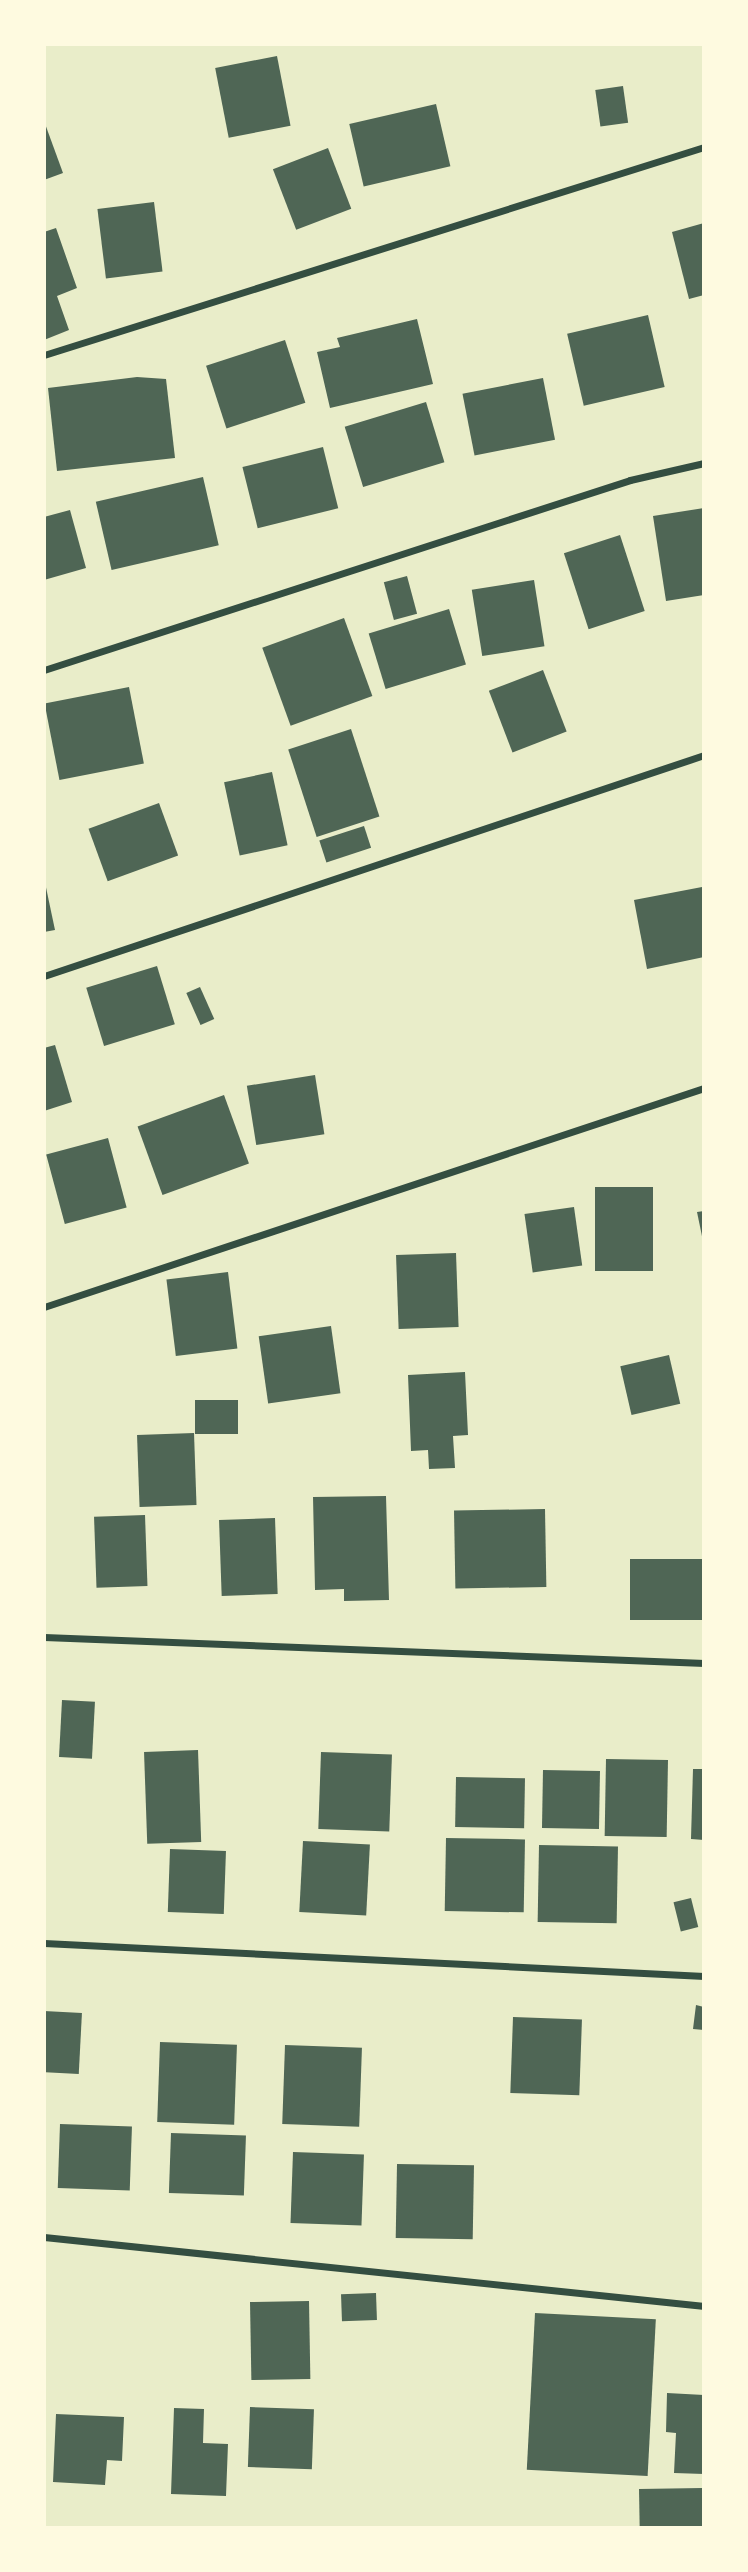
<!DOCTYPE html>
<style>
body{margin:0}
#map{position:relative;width:748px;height:2572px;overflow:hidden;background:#e9edc9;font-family:"Source Sans 3",sans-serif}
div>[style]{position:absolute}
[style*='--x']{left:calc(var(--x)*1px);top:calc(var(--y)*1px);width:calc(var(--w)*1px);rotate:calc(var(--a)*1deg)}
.building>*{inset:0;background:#4f6655;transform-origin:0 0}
.minor>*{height:7px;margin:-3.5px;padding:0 3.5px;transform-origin:3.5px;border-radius:3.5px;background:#344e41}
span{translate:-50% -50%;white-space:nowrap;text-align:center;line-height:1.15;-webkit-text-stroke:5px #fefae0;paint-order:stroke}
.frame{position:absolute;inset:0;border:46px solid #fefae0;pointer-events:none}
</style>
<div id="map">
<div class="building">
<div style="left:277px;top:56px;width:71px;height:63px;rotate:79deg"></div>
<div style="left:623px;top:86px;width:37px;height:28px;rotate:82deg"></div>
<div style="left:436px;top:104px;width:64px;height:89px;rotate:77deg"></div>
<div style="clip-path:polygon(44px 121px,63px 173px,44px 180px)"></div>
<div style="left:328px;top:148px;width:65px;height:59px;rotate:69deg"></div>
<div style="left:154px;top:202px;width:70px;height:57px;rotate:83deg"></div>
<div style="clip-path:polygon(704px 223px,704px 295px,689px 299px,672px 232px)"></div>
<div style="clip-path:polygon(56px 228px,77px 288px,57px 296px,69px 330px,44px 340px,44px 232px)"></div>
<div style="left:648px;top:315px;width:74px;height:83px;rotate:77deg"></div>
<div style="clip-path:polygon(417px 319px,433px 384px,330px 408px,317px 352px,340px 347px,337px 338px)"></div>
<div style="left:285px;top:340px;width:66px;height:83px;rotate:72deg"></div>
<div style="clip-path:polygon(137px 377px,166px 379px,175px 458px,57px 471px,48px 388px)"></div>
<div style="left:543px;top:378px;width:63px;height:82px;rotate:79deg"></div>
<div style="left:426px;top:402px;width:63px;height:85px;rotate:73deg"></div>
<div style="left:323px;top:447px;width:63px;height:83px;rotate:76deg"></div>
<div style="left:203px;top:477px;width:70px;height:110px;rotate:77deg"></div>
<div style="clip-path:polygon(704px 508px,704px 595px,666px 601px,653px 516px)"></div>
<div style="clip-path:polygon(70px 510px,86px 568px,44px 580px,44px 517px)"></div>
<div style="left:620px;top:535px;width:80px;height:59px;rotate:72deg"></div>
<div style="left:407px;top:576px;width:39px;height:24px;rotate:75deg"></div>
<div style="left:534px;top:580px;width:67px;height:63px;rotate:81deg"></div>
<div style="left:449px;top:609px;width:58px;height:84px;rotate:73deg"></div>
<div style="left:344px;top:618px;width:83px;height:87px;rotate:70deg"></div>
<div style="left:543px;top:670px;width:66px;height:58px;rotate:69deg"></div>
<div style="left:129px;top:687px;width:78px;height:86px;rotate:79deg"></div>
<div style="left:351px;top:729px;width:92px;height:66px;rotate:72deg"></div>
<div style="left:272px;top:772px;width:75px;height:49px;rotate:78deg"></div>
<div style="left:159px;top:803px;width:56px;height:75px;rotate:70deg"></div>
<div style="left:364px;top:826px;width:23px;height:47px;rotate:72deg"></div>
<div style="clip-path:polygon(44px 878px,55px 930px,44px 932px)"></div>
<div style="clip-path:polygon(702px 887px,704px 957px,647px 969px,634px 900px)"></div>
<div style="left:157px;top:966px;width:61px;height:74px;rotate:73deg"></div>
<div style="left:200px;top:987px;width:35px;height:15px;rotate:66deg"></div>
<div style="clip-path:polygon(55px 1045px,72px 1102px,44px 1111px,44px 1048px)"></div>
<div style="left:315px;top:1075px;width:60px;height:69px;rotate:81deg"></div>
<div style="left:224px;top:1095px;width:73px;height:92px;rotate:70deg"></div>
<div style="left:108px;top:1138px;width:72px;height:64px;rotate:75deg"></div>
<div style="left:595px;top:1187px;width:58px;height:84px"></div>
<div style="left:574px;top:1207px;width:59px;height:50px;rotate:82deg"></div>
<div style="clip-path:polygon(704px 1211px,704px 1241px,703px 1241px,697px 1212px)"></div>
<div style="left:456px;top:1253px;width:74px;height:60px;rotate:88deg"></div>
<div style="left:228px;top:1272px;width:77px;height:62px;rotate:83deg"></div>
<div style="left:331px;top:1326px;width:68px;height:73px;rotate:82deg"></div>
<div style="left:669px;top:1355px;width:50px;height:50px;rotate:77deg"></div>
<div style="clip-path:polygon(465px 1372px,468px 1435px,453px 1436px,455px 1468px,429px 1469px,428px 1450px,411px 1451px,408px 1375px)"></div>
<div style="left:195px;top:1400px;width:43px;height:34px"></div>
<div style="left:194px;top:1433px;width:72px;height:57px;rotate:88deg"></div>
<div style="clip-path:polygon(386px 1496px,389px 1600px,344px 1601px,344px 1589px,315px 1590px,313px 1497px)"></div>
<div style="left:545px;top:1509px;width:78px;height:91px;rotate:89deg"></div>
<div style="left:145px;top:1515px;width:71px;height:51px;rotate:88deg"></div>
<div style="left:275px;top:1518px;width:76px;height:56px;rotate:88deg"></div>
<div style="left:704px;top:1559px;width:61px;height:74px;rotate:90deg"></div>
<div style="left:62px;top:1700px;width:33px;height:57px;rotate:3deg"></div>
<div style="left:198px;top:1750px;width:92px;height:54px;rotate:88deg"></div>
<div style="left:321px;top:1752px;width:71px;height:77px;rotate:2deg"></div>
<div style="left:606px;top:1759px;width:62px;height:77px;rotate:1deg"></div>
<div style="clip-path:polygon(693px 1769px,704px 1769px,704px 1840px,691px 1839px)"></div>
<div style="left:543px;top:1770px;width:57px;height:58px;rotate:1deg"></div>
<div style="left:456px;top:1777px;width:69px;height:50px;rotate:1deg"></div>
<div style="left:446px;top:1838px;width:79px;height:73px;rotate:1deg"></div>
<div style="left:303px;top:1841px;width:67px;height:71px;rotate:3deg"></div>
<div style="left:539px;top:1845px;width:79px;height:77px;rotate:1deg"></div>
<div style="left:170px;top:1849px;width:56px;height:63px;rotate:2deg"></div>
<div style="left:691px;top:1898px;width:30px;height:18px;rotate:76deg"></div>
<div style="clip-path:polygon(696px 2005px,704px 2007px,704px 2030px,693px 2029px)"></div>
<div style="left:44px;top:2011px;width:38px;height:61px;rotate:3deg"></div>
<div style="left:513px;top:2017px;width:69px;height:76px;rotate:2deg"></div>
<div style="left:160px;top:2042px;width:77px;height:80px;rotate:2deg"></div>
<div style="left:285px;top:2045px;width:77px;height:79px;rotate:2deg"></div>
<div style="left:60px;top:2124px;width:72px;height:64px;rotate:2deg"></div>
<div style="left:171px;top:2133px;width:75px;height:60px;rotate:2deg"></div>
<div style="left:293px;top:2152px;width:71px;height:71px;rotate:2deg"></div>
<div style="left:397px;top:2164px;width:77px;height:74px;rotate:1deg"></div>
<div style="left:376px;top:2293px;width:27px;height:35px;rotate:88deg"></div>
<div style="left:309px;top:2301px;width:78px;height:59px;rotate:89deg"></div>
<div style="left:535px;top:2313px;width:121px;height:157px;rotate:3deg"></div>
<div style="clip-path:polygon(667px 2393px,704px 2395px,704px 2474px,674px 2473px,676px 2433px,666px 2432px)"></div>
<div style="left:250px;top:2407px;width:64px;height:60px;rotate:2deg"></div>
<div style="clip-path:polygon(174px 2408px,204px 2409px,203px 2443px,228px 2444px,226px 2496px,171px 2494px)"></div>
<div style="clip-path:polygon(56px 2414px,124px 2417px,122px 2461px,107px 2460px,105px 2485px,53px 2482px)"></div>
<div style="left:702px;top:2488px;width:40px;height:63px;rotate:89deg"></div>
</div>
<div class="minor">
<div style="--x:44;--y:355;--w:692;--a:-17.49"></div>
<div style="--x:44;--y:670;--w:616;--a:-17.96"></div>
<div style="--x:630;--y:480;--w:76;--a:-12.9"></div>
<div style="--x:44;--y:976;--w:696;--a:-18.51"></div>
<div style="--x:44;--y:1307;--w:695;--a:-18.36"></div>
<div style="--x:44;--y:1637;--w:661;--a:2.26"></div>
<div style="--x:44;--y:1943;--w:661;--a:2.86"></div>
<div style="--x:44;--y:2237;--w:664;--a:5.97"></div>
</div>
<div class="frame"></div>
</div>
